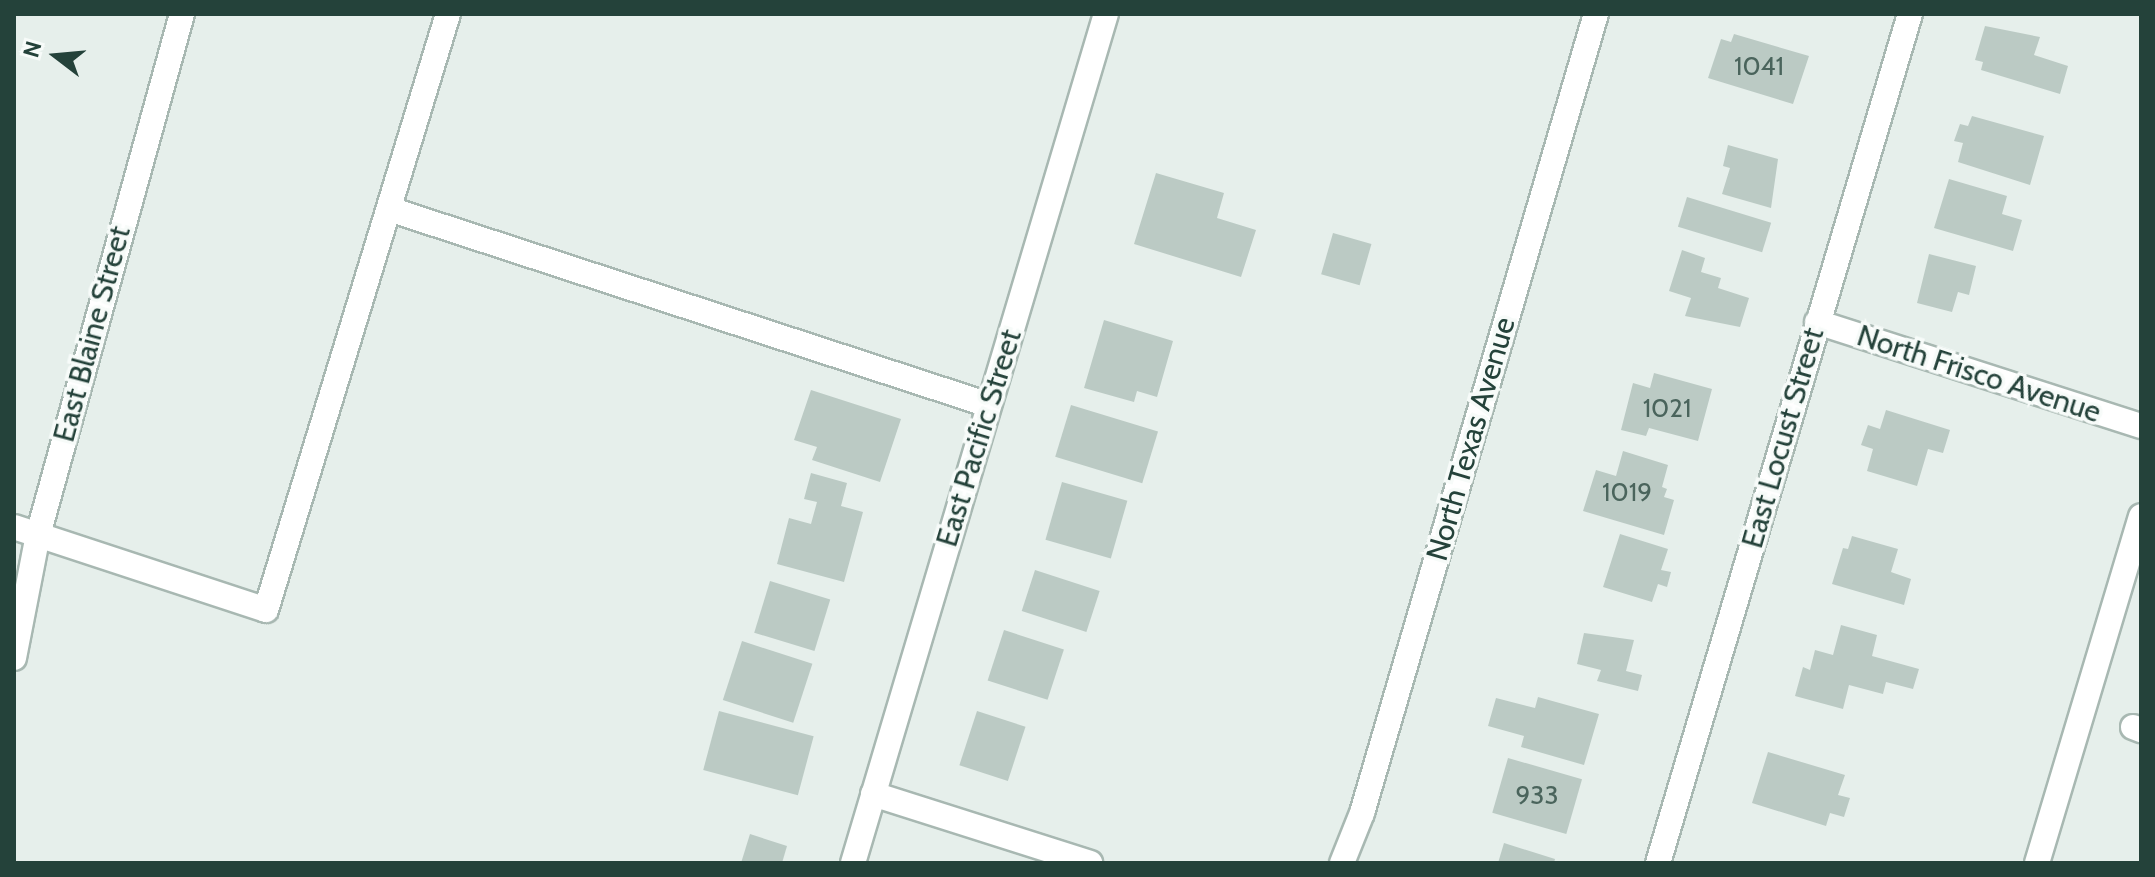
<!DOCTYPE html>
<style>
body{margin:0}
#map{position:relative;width:2155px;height:877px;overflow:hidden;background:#e6efeb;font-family:Cabin,sans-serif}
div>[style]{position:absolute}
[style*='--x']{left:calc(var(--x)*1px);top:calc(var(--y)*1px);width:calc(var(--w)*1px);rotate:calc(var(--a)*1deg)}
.building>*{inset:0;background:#bbcac4;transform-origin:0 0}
.roads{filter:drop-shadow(2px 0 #a8b8b2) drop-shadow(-2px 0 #a8b8b2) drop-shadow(0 2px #a8b8b2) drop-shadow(0 -2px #a8b8b2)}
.minor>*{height:24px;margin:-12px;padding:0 12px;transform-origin:12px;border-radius:12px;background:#fff}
span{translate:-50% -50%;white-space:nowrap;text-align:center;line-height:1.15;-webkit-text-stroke:7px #f7fbf9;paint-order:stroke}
.number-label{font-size:26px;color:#4a645c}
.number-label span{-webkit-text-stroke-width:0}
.street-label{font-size:30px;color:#24423a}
.frame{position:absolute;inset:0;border:16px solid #24423a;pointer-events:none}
.north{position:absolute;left:16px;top:16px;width:80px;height:80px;-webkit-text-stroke:6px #f7fbf9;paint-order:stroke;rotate:286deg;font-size:22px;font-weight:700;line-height:32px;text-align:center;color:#24423a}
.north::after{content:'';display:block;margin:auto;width:28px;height:36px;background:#24423a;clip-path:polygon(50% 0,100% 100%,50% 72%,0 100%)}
</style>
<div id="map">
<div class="building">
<div style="clip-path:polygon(1985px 26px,2040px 37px,2034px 55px,2068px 66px,2060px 94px,1981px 70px,1983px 62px,1975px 60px)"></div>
<div style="clip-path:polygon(1734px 34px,1809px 56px,1793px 104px,1708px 78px,1721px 39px,1731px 42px)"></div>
<div style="clip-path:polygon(1972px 116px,2044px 136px,2030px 185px,1958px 162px,1963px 143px,1954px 141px,1960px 124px,1968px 126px)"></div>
<div style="clip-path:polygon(1728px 145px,1778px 159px,1771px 208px,1722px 194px,1730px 168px,1723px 166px)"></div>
<div style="clip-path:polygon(1156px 173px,1224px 193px,1217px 218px,1256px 230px,1241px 277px,1134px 244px)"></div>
<div style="clip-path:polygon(1949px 179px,2007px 196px,2002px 214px,2022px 220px,2013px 251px,1934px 228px)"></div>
<div style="left:1687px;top:197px;width:88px;height:31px;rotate:17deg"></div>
<div style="left:1333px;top:233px;width:40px;height:43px;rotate:16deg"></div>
<div style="clip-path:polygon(1682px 250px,1705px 258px,1701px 272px,1721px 278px,1718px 288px,1749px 298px,1740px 327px,1685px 316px,1691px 298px,1669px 291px)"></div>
<div style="clip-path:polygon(1929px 254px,1976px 266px,1969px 295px,1958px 292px,1952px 312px,1917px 303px)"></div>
<div style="clip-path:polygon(1104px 320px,1173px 341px,1157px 397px,1137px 391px,1134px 402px,1084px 388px)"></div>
<div style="clip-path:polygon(1654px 373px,1712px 389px,1698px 441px,1649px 428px,1646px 436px,1621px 430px,1633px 383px,1650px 388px)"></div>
<div style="clip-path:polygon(811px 390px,901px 419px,880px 482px,812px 460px,817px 447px,794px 440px)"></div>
<div style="left:1071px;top:405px;width:91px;height:54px;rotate:17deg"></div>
<div style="clip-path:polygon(1886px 410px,1950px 430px,1943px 453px,1928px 449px,1917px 486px,1867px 471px,1873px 449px,1861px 445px,1868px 425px,1880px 429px)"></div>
<div style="clip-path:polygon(1623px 451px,1668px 465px,1662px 487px,1667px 489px,1664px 497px,1674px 500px,1664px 535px,1583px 511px,1596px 470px,1616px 476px)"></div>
<div style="clip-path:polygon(811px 473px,847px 483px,841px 506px,863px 512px,844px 582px,777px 564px,789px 518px,811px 524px,817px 502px,804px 499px)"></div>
<div style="left:1062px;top:482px;width:68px;height:60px;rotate:16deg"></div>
<div style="clip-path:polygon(1620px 534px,1668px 549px,1661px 570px,1671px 572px,1667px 587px,1658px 584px,1652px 602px,1603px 587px)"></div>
<div style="clip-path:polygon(1852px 536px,1898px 549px,1891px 572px,1911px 579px,1904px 605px,1832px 584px,1843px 548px,1848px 549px)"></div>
<div style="left:1035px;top:570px;width:68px;height:43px;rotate:18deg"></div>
<div style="left:770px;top:581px;width:63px;height:54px;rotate:17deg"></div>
<div style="clip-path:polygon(1841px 625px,1877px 635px,1872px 656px,1919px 669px,1913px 689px,1886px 682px,1883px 694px,1849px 685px,1843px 709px,1795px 696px,1803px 667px,1810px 670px,1815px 650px,1833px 655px)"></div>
<div style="left:1004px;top:630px;width:63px;height:53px;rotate:18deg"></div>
<div style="clip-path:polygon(1584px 633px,1634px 640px,1626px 671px,1642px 675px,1638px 691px,1597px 681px,1601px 670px,1577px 664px)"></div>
<div style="left:742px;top:641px;width:74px;height:62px;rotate:18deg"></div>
<div style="clip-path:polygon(1538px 697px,1599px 714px,1584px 765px,1521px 747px,1524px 736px,1488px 726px,1496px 698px,1535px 708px)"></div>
<div style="left:719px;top:711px;width:98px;height:61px;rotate:15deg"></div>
<div style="left:977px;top:711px;width:51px;height:57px;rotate:18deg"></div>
<div style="clip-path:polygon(1768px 752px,1845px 775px,1838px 795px,1850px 798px,1844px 817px,1830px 813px,1826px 826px,1752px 803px)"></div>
<div style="left:1508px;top:758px;width:77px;height:57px;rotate:16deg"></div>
<div style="clip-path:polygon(750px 834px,787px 846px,782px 863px,741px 863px)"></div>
<div style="clip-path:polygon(1504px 843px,1555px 859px,1554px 863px,1498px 863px)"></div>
</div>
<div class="roads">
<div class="minor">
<div style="--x:389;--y:209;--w:631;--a:18.09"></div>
<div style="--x:1817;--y:322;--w:340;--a:17.8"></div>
<div style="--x:14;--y:527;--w:265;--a:18.2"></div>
<div style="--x:266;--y:610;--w:623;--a:-73.02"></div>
<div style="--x:14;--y:658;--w:125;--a:-79"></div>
<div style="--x:38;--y:535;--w:541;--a:-74.55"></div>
<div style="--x:2133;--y:727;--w:9;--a:21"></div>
<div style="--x:873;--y:794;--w:228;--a:17.6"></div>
<div style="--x:853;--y:863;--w:886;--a:-73.41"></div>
<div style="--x:1342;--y:863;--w:54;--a:-68.2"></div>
<div style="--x:1362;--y:813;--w:833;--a:-73.68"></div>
<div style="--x:1658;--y:863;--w:886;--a:-73.47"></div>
<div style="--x:2037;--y:863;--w:362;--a:-73.3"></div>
</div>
</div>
<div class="number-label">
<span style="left:1759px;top:67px">1041</span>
<span style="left:1667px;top:409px">1021</span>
<span style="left:1627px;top:493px">1019</span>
<span style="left:1537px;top:796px">933</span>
</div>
<div class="street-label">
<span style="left:92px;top:334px;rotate:-75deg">East Blaine Street</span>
<span style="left:1979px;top:374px;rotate:18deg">North Frisco Avenue</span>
<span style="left:979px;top:438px;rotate:-73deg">East Pacific Street</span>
<span style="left:1783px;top:438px;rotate:-74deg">East Locust Street</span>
<span style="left:1471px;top:439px;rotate:-74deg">North Texas Avenue</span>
</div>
<div class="frame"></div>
<div class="north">N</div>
</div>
